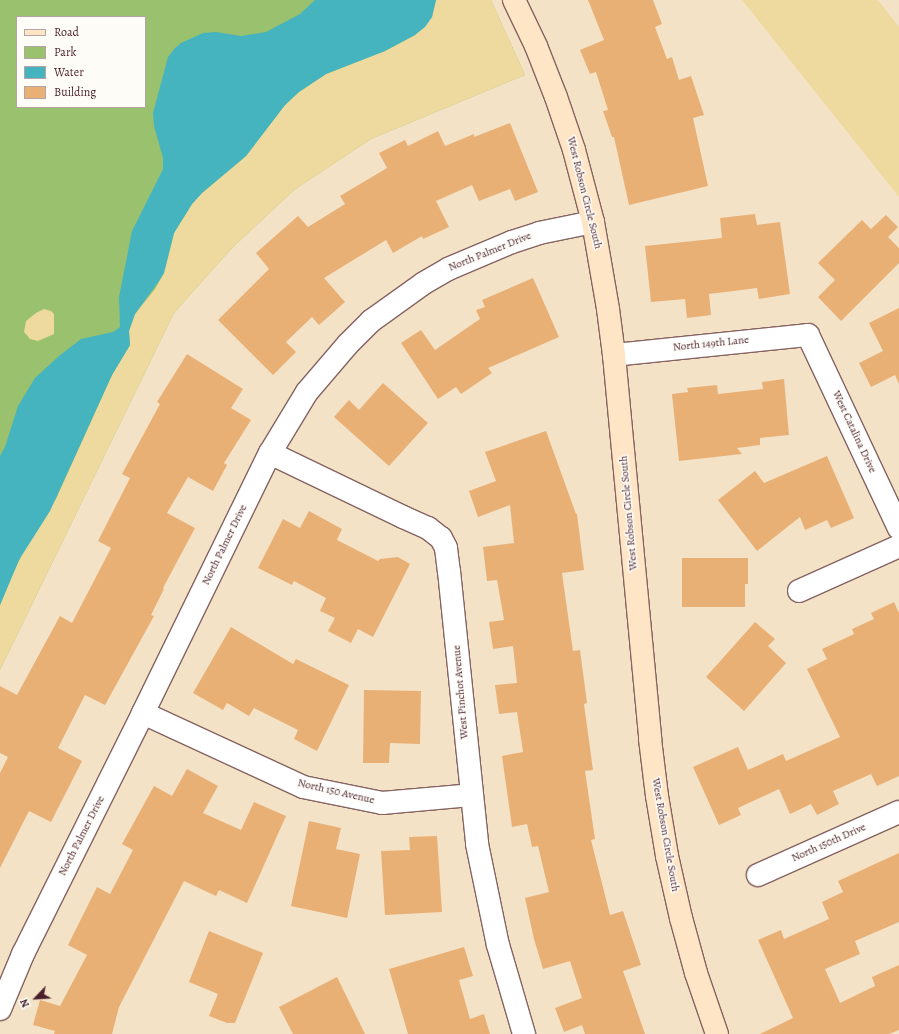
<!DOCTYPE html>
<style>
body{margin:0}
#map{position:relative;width:899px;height:1034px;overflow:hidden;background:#f3e2c6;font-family:Alegreya,serif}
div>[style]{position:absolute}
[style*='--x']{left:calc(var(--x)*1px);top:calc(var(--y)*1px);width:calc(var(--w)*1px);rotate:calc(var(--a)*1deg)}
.green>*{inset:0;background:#9ac16d}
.sand>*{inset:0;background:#eeda9e}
.water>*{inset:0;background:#45b4be}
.building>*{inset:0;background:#e9b076}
.roads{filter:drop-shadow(1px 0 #856361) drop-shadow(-1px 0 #856361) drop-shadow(0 1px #856361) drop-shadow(0 -1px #856361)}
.street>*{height:22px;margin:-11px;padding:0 11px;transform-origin:11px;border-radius:11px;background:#fff}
.secondary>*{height:22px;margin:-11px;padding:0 11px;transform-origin:11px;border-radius:11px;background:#fde5c5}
span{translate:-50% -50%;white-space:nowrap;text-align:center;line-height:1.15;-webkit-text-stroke:3px #fdfcf7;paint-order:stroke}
.street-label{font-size:11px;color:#4a1f2b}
.legend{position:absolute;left:16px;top:16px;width:130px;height:92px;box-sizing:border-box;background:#fdfcf7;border:1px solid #b5a4a5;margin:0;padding:5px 7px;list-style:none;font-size:12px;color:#4a1f2b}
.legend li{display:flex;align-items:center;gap:8px;height:20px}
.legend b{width:20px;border:1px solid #b5a4a5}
.north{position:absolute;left:16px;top:978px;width:40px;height:40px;-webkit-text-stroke:3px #fdfcf7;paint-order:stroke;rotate:245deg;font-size:11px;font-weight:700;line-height:16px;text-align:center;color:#4a1f2b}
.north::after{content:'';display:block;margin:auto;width:14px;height:18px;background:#4a1f2b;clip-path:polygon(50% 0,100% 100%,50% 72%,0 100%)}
</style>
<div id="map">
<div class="green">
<div style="clip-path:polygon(evenodd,0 0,491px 0,525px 75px,371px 139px,294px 190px,231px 249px,174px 313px,0 670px,0 0,17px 17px,145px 17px,145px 107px,17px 107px,17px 17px)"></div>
</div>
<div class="sand">
<div style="clip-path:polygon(436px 0,491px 0,525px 75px,371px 139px,294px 190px,231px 249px,174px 313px,0 670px,0 605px,13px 574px,25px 548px,56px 499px,112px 375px,130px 345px,129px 331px,135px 314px,155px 289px,164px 273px,174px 233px,192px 204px,202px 193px,246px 156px,285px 105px,299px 92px,326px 74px,385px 51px,415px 35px,432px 17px)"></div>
<div style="clip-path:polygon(742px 0,877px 0,881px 4px,899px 27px,899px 197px)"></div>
<div style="clip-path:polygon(44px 309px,51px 311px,54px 314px,54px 334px,38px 341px,30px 339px,24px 332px,26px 321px,36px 313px)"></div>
</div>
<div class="water">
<div style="clip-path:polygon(315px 0,436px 0,432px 17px,425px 27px,415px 35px,385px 51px,326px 74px,299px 92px,285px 105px,246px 156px,202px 193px,192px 204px,174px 233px,164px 273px,159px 281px,135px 314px,129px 331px,130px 345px,112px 375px,50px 511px,19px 560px,0 605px,0 456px,5px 447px,18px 406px,35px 378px,59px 356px,81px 339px,113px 332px,120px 327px,119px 297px,132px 231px,163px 169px,163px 158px,154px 126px,153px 113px,168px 57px,175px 48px,181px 43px,203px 33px,216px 32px,241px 36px,266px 32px,300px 14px)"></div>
</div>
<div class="building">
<div style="clip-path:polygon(588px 0,653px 0,662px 24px,655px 27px,667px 59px,672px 57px,679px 80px,691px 76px,704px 115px,693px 118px,708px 186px,629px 205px,614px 137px,612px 137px,603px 111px,608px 110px,596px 72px,590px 74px,580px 50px,604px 40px)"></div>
<div style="clip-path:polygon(510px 123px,538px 192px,515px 201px,510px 189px,479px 201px,472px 185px,436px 201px,449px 227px,423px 239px,422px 236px,393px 253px,386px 240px,324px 278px,345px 302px,319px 325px,312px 317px,286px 342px,296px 352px,273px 375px,218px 320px,269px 269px,256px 253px,298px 216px,308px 227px,345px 204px,340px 196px,387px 168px,379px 153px,405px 140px,408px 146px,438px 131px,445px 146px,474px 134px,474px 137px)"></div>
<div style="clip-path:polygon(755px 214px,757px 225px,780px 222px,790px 294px,759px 299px,757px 288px,709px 294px,711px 315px,687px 318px,685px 299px,651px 302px,645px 246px,722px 238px,720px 218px)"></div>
<div style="clip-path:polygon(886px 215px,898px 227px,888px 237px,899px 248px,899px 263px,841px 321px,818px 297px,835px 280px,818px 263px,862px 220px,871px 229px)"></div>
<div style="clip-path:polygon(533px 278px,559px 337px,488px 368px,492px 373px,461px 394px,456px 387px,438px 399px,401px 343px,421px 330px,435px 350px,480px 319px,476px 310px,485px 307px,482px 300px)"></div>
<div style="clip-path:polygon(899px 308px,899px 384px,895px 375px,871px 387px,859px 363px,883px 351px,869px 323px)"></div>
<div style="clip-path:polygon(187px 354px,243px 389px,231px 408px,251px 420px,224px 463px,227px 465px,213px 491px,188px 477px,167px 513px,195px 528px,163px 588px,164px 589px,151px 615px,154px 616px,105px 705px,85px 695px,58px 748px,82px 761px,51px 822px,29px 811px,0 868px,0 773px,8px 757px,0 753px,0 686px,17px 695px,60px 616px,72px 623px,111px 548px,98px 541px,130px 478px,122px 474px,160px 404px,157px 402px)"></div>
<div style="clip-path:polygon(784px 379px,789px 435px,760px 438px,760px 445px,737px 448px,742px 454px,679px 461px,672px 394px,688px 392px,687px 388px,717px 385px,718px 394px,763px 389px,762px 382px)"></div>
<div style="clip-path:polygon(383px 383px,428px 423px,389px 466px,334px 417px,349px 400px,359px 410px)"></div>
<div style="clip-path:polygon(546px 431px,576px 514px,577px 514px,584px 570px,562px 573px,573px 651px,580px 650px,587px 703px,584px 704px,593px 770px,585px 771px,595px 839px,591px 840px,610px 915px,623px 911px,641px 965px,623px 971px,645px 1034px,585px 1034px,582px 1025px,564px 1032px,555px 1008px,582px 998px,570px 961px,543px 969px,534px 939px,525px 898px,549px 892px,538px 846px,532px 847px,527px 824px,512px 827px,502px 756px,523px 752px,517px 712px,499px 714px,495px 685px,517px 683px,513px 646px,493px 649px,489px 622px,504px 620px,497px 580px,487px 581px,483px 547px,514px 543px,510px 505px,478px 517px,469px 491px,496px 481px,485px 452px)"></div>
<div style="clip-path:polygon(827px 456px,854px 518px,831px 528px,827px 520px,805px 530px,800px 517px,757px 551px,718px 500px,755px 471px,764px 483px)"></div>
<div style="clip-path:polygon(309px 511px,342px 529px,337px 540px,378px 561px,380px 559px,398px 557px,410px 564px,373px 637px,358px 629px,351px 643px,328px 631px,335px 618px,320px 611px,326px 598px,294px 581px,292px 585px,258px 568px,283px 519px,300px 528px)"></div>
<div style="clip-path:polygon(682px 558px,748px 558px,748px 584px,745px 584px,745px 607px,682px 607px)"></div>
<div style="clip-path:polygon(894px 602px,899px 613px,899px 776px,877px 786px,871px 774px,833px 791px,839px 804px,817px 815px,811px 804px,790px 814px,779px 789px,738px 808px,741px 815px,719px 825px,693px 767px,738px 747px,748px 770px,783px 754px,786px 761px,840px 737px,807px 669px,827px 659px,822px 649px,854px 634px,852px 629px,874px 619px,871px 613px)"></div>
<div style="clip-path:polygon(755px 622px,775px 639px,768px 646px,786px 663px,744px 711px,706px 677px)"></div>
<div style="clip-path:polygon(231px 627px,293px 664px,296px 659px,349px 685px,317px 751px,294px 739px,298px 730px,254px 708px,249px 716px,227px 703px,223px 710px,193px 693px)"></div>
<div style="clip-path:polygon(364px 690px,421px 691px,420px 744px,390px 743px,389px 763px,363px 763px)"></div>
<div style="clip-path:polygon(187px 769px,218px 786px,203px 813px,241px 830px,254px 802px,286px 816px,247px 903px,219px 890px,216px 896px,184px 881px,119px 1007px,112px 1034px,54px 1034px,55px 1031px,33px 1025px,40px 1000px,60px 1006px,87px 955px,68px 945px,97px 887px,110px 894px,133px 850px,122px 844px,154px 786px,172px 796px)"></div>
<div style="clip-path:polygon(309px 821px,341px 828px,336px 849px,360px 854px,347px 918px,291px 906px)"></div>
<div style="clip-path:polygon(437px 836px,442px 912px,385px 915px,381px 851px,410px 850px,409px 837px)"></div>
<div style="clip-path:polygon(899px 853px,899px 922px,855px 941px,860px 954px,825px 969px,840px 1003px,875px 986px,872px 977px,899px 965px,899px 1030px,889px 1034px,760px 1034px,793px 1018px,758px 940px,781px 930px,784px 939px,829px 919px,822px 902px,843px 892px,838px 881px)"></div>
<div style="clip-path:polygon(209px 931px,263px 953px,235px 1023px,227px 1023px,209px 1016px,218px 994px,189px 982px)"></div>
<div style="clip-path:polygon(464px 947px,473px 976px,459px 980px,470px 1019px,484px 1014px,490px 1034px,408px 1034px,389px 969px)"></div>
<div style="clip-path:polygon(337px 977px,365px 1034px,293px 1034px,279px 1007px)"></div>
</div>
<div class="roads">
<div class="street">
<div style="--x:614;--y:355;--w:195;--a:-5.9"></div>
<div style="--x:808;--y:335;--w:213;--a:64.8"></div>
<div style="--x:270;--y:453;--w:148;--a:25.7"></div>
<div style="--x:403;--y:517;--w:27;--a:24"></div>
<div style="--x:428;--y:528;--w:16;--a:38"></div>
<div style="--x:441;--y:538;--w:11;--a:63"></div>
<div style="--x:446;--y:548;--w:23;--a:83"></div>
<div style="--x:449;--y:571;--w:274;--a:84.1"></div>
<div style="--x:477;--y:844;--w:103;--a:78.3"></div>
<div style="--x:498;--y:945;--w:93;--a:73.7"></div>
<div style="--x:799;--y:591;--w:110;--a:-24.2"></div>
<div style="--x:143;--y:713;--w:176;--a:24.8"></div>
<div style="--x:303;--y:787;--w:81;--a:11.4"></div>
<div style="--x:382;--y:803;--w:89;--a:-5.1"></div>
<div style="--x:758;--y:875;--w:154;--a:-24.1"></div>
<div style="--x:0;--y:1009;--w:60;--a:-67.3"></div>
<div style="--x:23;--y:954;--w:269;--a:-63.5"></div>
<div style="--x:143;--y:713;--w:289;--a:-64"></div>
<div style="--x:270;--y:453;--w:71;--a:-58.8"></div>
<div style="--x:307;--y:392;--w:63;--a:-49.5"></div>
<div style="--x:348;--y:344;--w:33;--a:-45"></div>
<div style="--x:371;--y:321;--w:65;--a:-35.6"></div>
<div style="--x:424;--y:283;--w:28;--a:-30"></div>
<div style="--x:448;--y:269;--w:69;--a:-22.9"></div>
<div style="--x:512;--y:242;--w:28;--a:-18"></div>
<div style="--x:539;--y:233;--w:55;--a:-11.5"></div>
</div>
<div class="secondary">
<div style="--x:514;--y:0;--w:51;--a:64.4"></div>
<div style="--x:536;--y:46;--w:55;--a:68.6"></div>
<div style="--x:556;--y:97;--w:56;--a:71.2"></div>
<div style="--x:574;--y:150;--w:74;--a:75.2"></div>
<div style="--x:593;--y:222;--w:88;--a:80.2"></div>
<div style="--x:608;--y:309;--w:46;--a:82.6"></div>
<div style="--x:614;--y:355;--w:386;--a:84.6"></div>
<div style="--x:650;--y:739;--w:57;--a:83"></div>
<div style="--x:657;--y:796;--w:61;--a:80.5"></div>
<div style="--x:667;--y:856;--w:64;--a:77.3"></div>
<div style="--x:681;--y:918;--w:57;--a:74.7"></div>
<div style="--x:696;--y:973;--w:65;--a:71"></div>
</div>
</div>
<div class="street-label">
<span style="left:584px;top:193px;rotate:76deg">West Robson Circle South</span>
<span style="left:490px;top:252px;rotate:-22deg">North Palmer Drive</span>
<span style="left:711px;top:344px;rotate:-6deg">North 149th Lane</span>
<span style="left:854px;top:432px;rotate:65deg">West Catalina Drive</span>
<span style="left:629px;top:513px;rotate:-95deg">West Robson Circle South</span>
<span style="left:225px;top:545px;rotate:-64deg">North Palmer Drive</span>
<span style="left:461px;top:692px;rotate:-95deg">West Pinchot Avenue</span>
<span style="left:336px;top:792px;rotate:13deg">North 150 Avenue</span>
<span style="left:665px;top:835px;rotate:80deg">West Robson Circle South</span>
<span style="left:82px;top:836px;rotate:-63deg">North Palmer Drive</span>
<span style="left:829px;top:843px;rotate:-24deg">North 150th Drive</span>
</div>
<ul class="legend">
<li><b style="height:5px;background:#fde5c5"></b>Road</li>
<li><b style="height:11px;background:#9ac16d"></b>Park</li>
<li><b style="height:11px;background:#45b4be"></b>Water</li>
<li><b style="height:11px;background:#e9b076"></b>Building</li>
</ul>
<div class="north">N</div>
</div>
